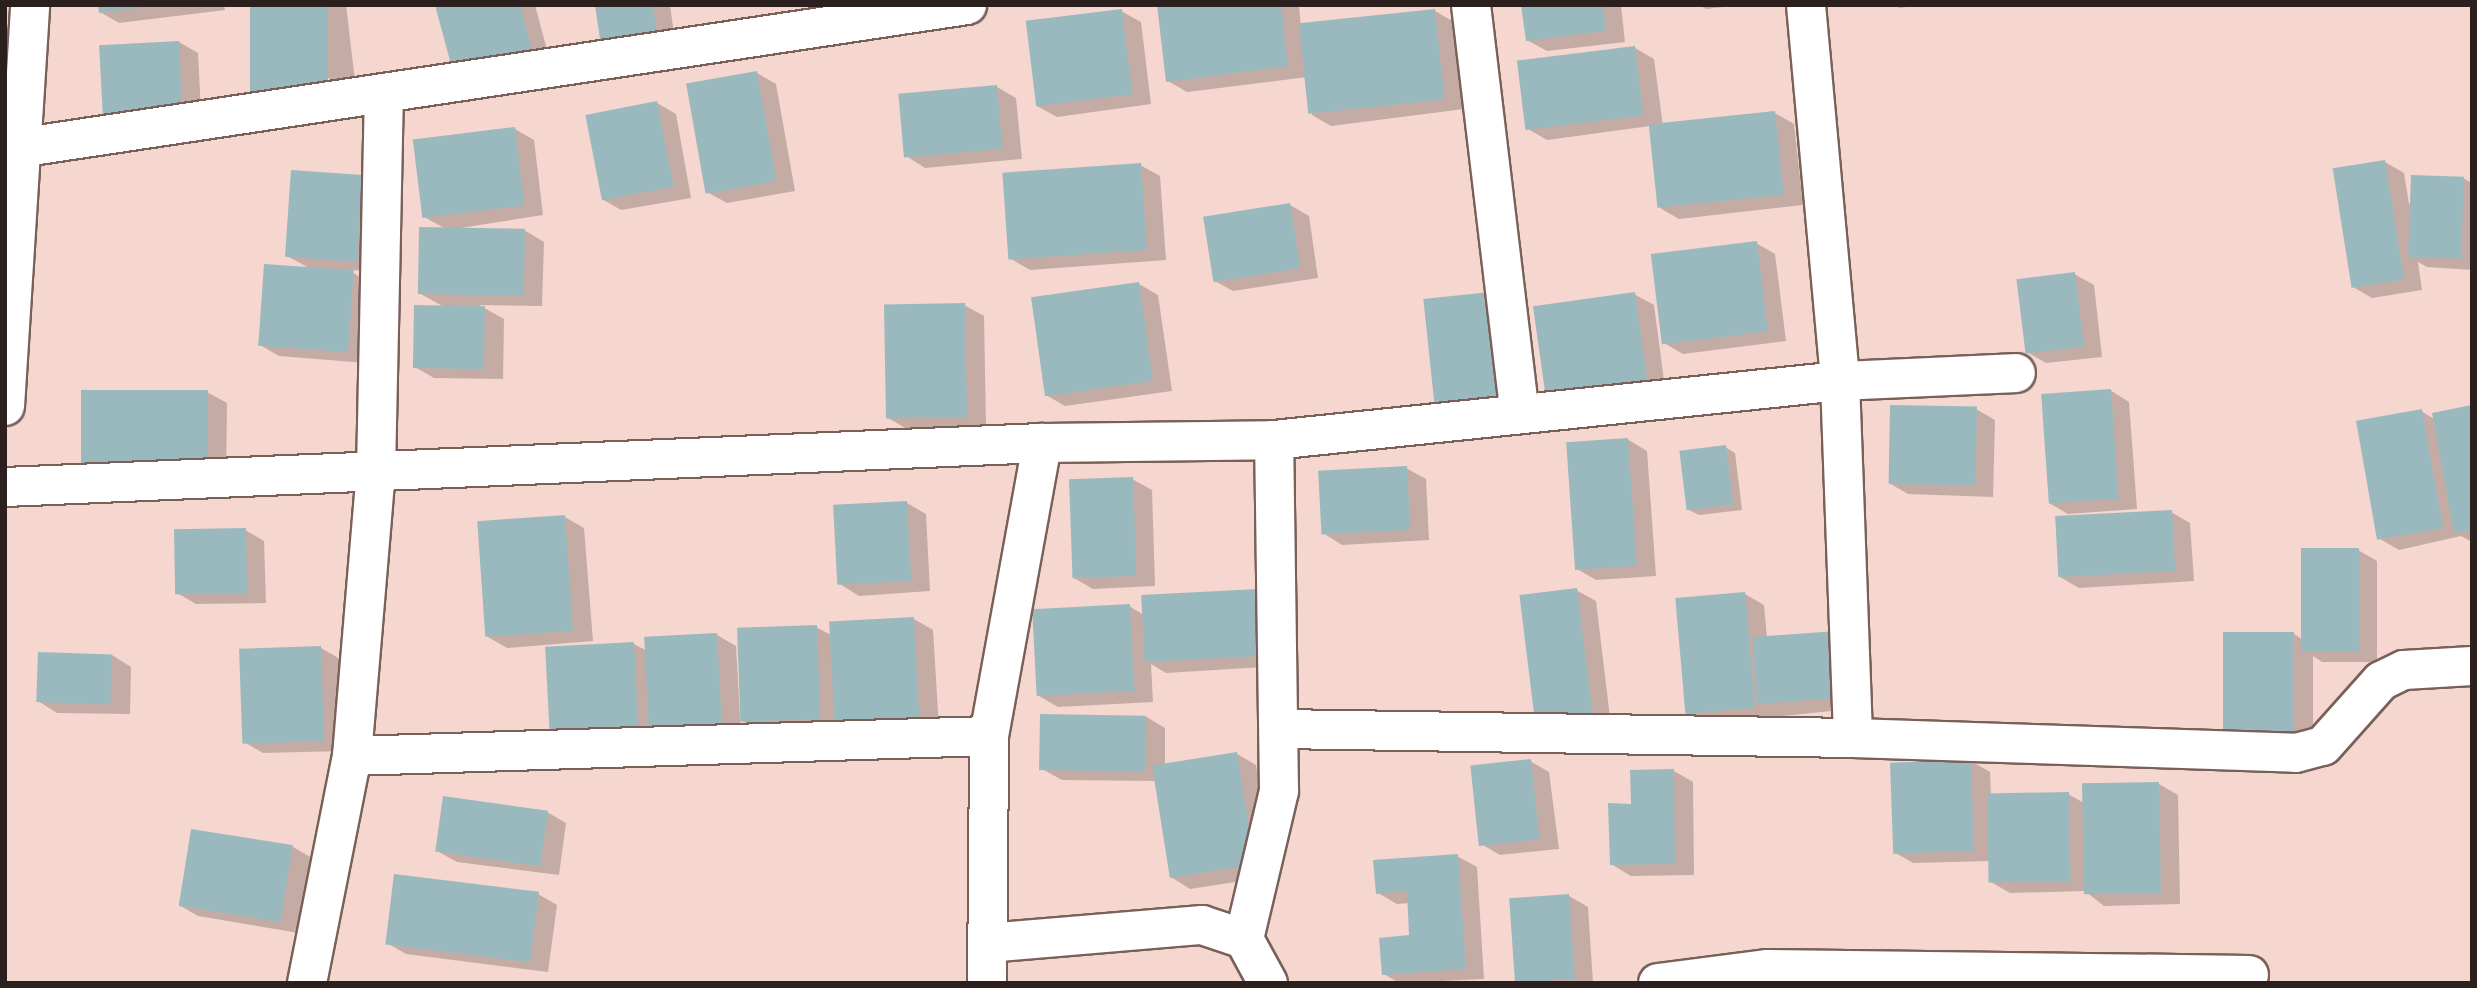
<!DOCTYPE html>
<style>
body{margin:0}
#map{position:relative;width:2477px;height:988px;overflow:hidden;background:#f5d7cf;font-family:Raleway,sans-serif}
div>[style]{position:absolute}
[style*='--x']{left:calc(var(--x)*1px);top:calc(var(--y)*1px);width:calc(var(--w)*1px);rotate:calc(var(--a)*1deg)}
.shadow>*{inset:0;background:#0003}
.building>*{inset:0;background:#9ab9be;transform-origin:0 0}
.roads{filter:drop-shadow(2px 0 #796059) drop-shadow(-2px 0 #796059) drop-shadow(0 2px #796059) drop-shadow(0 -2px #796059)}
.minor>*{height:38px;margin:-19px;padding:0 19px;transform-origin:19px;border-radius:19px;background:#fff}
span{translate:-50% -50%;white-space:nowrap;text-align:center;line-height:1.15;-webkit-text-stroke:5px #f5d7cf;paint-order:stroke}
.frame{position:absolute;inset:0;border:7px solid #2b201d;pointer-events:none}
</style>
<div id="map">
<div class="shadow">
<div style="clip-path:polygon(99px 5px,224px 5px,225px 10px,119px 23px,100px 12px)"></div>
<div style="clip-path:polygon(252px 5px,346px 5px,358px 106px)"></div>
<div style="clip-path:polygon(437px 5px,535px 5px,550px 61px,474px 82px)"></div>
<div style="clip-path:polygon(597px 5px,670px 5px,676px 48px)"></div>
<div style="clip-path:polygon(1159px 5px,1299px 5px,1301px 28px,1435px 11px,1454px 22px,1464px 109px,1331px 126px,1312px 115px,1307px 77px,1187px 92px,1168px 81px)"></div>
<div style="clip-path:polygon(1523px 5px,1621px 5px,1625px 42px,1547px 51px,1527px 40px)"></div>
<div style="clip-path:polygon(1699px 5px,1741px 5px,1706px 9px)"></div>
<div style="clip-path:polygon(1895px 5px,1923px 5px,1899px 8px)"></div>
<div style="clip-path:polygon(1121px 11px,1141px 22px,1151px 104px,1057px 117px,1037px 106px)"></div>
<div style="clip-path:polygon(179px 42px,198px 53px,202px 131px,124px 135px)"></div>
<div style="clip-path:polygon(1635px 48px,1654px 59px,1663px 126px,1775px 113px,1794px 124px,1803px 205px,1679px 219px,1660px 208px,1650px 126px,1547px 140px,1528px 129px)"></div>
<div style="clip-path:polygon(757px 73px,776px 84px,795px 191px,727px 203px,707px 192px)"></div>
<div style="clip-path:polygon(997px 87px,1016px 98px,1022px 159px,925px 168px,906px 156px)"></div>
<div style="clip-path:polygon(657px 103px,676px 114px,691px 198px,621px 210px,602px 199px)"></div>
<div style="clip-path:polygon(515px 129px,534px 140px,543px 215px,448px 230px,524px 230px,544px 242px,542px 306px,479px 305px,504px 319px,503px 379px,434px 378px,415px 367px,444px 307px,419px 293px,446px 229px,424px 217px)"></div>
<div style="clip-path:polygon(2385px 162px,2404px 173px,2409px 204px,2463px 178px,2472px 183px,2472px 270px,2427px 267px,2418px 262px,2422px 290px,2372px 298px,2353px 287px)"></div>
<div style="clip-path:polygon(1140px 165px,1160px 176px,1166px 260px,1030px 270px,1011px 259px)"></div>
<div style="clip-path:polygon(362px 177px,382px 188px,375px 271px,348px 270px,372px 284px,366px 363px,279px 356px,260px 345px,311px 269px,287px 256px)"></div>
<div style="clip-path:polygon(1290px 205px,1309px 216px,1318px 278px,1233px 291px,1213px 280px)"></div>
<div style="clip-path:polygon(1756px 243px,1775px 254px,1786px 341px,1683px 354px,1664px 343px)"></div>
<div style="clip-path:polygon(2074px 274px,2094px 285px,2102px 357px,2046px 363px,2027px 352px)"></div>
<div style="clip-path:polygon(1139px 284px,1158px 295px,1172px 391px,1065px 406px,1046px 395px)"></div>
<div style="clip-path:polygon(1634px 294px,1654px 305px,1666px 396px,1535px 308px)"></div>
<div style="clip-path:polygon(1425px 301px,1520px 405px,1455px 412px,1436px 401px)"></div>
<div style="clip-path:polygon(964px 305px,984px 316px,986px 427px,907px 429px,888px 418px)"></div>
<div style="clip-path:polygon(2110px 390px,2129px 402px,2137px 509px,2068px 514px,2049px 503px)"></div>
<div style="clip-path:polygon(83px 392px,207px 392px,227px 403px,226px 484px)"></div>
<div style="clip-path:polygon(2472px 407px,2472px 542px,2461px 536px,2399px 550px,2380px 539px,2421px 411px,2434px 419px)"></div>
<div style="clip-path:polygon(1976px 409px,1995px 420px,1993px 497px,1908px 494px,1889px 483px)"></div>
<div style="clip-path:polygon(1627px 439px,1647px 451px,1656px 576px,1596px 580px,1577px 569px)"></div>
<div style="clip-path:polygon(1725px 447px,1735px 453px,1742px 510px,1699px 515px,1689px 510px)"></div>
<div style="clip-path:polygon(1406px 468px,1426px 479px,1429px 540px,1342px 545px,1323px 533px)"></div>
<div style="clip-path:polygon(1132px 479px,1152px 490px,1155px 586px,1093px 589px,1074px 578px)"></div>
<div style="clip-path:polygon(907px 503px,926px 514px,930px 591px,859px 596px,840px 584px)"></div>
<div style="clip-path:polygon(2171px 512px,2190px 523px,2194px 581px,2079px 588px,2060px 577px)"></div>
<div style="clip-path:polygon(565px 517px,584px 528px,593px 641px,507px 648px,488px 637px)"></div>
<div style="clip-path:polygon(245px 530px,264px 541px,266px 603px,196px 604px,177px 593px)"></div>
<div style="clip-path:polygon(2358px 550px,2377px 561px,2377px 662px,2322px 662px,2313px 656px,2313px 745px,2225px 734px,2294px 634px,2303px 640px)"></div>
<div style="clip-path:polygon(1576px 590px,1596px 601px,1612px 734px,1556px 741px)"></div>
<div style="clip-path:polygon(1745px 594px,1764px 605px,1767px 638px,1860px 708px,1706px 724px,1687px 713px)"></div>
<div style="clip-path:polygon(1143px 597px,1279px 666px,1166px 673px,1151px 664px,1153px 702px,1058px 707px,1039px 696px,1129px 606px,1144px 615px)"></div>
<div style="clip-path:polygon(914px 619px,933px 630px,939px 728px,764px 733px,744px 722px,816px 627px,831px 635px)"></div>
<div style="clip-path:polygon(717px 635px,736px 646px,741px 736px,570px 748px,634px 644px,647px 651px)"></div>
<div style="clip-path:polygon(321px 648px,340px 659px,344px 751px,263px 753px,244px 742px)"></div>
<div style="clip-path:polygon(112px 655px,131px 667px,130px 714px,57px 713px,38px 701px)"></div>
<div style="clip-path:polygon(1145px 716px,1165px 728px,1165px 765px,1237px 754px,1256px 765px,1273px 876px,1190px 889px,1171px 877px,1157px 781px,1062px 780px,1042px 769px)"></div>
<div style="clip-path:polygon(1530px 761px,1549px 772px,1559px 849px,1500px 855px,1481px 844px)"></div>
<div style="clip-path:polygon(1971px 761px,1990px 772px,1991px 796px,2068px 794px,2084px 803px,2159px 784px,2178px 795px,2180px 904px,2104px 906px,2085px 891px,2010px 893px,1991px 882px,1990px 861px,1913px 863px,1894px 852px)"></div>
<div style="clip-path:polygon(1674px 771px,1693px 782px,1694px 875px,1631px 876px,1611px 864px)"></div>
<div style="clip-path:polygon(547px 812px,566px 823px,559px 875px,457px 862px,437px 851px)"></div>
<div style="clip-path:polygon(192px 831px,293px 847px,312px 858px,299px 933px,198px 916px,179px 905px)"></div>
<div style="clip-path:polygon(1457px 856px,1477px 867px,1484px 979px,1399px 983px,1384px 974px,1411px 937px,1409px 903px,1397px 904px,1378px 893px)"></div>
<div style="clip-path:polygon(538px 894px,557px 905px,548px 972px,406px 954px,387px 943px)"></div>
<div style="clip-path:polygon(1569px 896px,1588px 907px,1593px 983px,1517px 983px)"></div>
</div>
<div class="building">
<div style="clip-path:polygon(98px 5px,147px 5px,147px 7px,99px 13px)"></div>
<div style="left:250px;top:5px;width:78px;height:101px"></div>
<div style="clip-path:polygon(435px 5px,520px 5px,532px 50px,453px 72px)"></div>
<div style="clip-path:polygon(595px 5px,653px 5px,657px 37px,601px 46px)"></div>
<div style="clip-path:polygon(1157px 5px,1281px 5px,1288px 66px,1166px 82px)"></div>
<div style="clip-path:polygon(1521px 5px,1603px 5px,1606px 31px,1526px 41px)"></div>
<div style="left:1122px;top:9px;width:86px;height:97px;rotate:83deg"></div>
<div style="left:1435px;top:9px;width:91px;height:137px;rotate:84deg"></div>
<div style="left:179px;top:41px;width:80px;height:80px;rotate:87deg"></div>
<div style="left:1635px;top:46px;width:70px;height:119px;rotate:83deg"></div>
<div style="left:757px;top:71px;width:112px;height:72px;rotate:80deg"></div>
<div style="left:997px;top:85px;width:64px;height:99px;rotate:85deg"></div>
<div style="left:657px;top:101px;width:87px;height:73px;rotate:79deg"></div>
<div style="left:1775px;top:111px;width:84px;height:127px;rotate:84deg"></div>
<div style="left:515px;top:127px;width:79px;height:103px;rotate:83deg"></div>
<div style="left:2385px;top:160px;width:121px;height:53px;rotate:81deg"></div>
<div style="left:1141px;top:163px;width:87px;height:139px;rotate:86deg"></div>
<div style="left:291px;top:170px;width:72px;height:87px;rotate:4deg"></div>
<div style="left:2411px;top:175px;width:53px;height:82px;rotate:2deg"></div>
<div style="left:1290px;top:203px;width:66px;height:88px;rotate:81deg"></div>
<div style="left:419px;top:227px;width:106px;height:67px;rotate:1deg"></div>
<div style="left:1757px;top:241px;width:91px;height:107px;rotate:83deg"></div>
<div style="left:264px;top:264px;width:90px;height:82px;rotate:4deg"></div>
<div style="left:2075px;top:272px;width:75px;height:59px;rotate:83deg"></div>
<div style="left:1139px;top:282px;width:100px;height:109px;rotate:82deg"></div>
<div style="left:1490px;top:292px;width:104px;height:67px;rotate:84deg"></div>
<div style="left:1635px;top:292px;width:95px;height:103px;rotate:82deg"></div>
<div style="left:965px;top:303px;width:114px;height:81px;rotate:89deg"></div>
<div style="left:414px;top:305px;width:71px;height:63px;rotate:1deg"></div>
<div style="left:2111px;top:389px;width:110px;height:70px;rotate:86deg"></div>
<div style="left:81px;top:390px;width:127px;height:84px"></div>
<div style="left:1890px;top:405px;width:87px;height:79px;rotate:1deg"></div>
<div style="clip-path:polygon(2472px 405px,2472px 530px,2454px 533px,2432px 413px)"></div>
<div style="left:2422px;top:409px;width:121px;height:67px;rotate:80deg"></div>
<div style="left:1628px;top:438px;width:128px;height:62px;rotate:86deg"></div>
<div style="left:1726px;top:445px;width:60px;height:47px;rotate:83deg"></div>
<div style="left:1407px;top:466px;width:64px;height:89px;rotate:87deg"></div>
<div style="left:1133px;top:477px;width:99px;height:64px;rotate:88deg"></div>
<div style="left:907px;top:501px;width:80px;height:74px;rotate:87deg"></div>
<div style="left:2172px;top:510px;width:61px;height:117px;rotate:87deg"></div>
<div style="left:565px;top:515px;width:116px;height:88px;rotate:86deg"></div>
<div style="left:246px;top:528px;width:65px;height:72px;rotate:89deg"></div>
<div style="left:2301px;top:548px;width:58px;height:103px"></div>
<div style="left:1577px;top:588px;width:137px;height:58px;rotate:83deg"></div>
<div style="left:1257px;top:589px;width:67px;height:116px;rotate:87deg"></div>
<div style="left:1745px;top:592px;width:116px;height:70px;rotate:85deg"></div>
<div style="left:1130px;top:604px;width:87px;height:98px;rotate:87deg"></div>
<div style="left:914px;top:617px;width:101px;height:85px;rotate:87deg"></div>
<div style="left:817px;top:625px;width:94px;height:80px;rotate:88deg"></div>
<div style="left:1837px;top:631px;width:67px;height:85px;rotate:86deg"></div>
<div style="left:2294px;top:632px;width:103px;height:71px;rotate:90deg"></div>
<div style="left:717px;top:633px;width:93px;height:73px;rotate:87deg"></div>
<div style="left:634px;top:642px;width:91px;height:89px;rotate:87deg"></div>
<div style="left:321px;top:646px;width:95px;height:82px;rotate:88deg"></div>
<div style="left:38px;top:652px;width:74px;height:50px;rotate:2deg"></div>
<div style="left:1040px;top:714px;width:106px;height:56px;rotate:1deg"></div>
<div style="left:1237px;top:752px;width:114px;height:86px;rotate:81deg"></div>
<div style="left:1531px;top:759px;width:81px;height:61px;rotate:84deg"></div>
<div style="left:1971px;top:760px;width:91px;height:81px;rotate:88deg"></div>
<div style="clip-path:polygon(1674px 769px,1675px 864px,1610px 865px,1608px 803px,1631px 804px,1630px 770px)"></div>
<div style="left:2159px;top:782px;width:111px;height:77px;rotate:89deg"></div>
<div style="left:2069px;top:792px;width:89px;height:82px;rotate:89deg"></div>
<div style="left:443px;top:796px;width:106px;height:56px;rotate:8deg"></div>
<div style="left:191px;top:829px;width:103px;height:78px;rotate:9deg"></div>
<div style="clip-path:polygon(1458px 854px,1466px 969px,1382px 975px,1379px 938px,1409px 935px,1407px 891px,1376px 894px,1373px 860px)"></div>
<div style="left:394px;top:874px;width:146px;height:71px;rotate:7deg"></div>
<div style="left:1569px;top:894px;width:85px;height:60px;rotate:86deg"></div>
</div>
<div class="roads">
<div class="minor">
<div style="--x:1471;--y:5;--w:412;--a:83.2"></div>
<div style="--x:1806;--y:5;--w:378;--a:84.8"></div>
<div style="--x:1840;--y:381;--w:357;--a:87.9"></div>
<div style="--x:5;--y:150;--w:973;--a:-8.57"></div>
<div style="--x:5;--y:406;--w:402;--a:-86.4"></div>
<div style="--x:5;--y:487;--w:1038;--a:-2.43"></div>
<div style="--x:1042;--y:443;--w:232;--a:-0.7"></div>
<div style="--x:1274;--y:440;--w:569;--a:-5.95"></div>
<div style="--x:1840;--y:381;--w:176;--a:-2.6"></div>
<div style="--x:1279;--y:729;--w:574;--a:0.9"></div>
<div style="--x:1853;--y:738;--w:443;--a:1.9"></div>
<div style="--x:2296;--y:753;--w:28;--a:-15"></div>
<div style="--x:2323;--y:746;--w:87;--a:-48.3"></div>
<div style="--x:2381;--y:681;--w:25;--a:-26"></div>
<div style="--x:2404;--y:670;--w:68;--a:-3.4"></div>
<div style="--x:352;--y:756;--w:637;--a:-1.8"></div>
<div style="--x:1244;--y:939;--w:152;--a:-76.7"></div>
<div style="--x:1279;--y:791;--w:351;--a:-90.8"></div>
<div style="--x:987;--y:943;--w:216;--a:-4.8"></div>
<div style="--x:1202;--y:925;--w:44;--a:18.4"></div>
<div style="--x:1244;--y:939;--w:50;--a:61.4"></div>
<div style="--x:307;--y:983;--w:231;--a:-78.8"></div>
<div style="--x:352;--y:756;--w:285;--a:-85.2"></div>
<div style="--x:376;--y:472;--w:377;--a:-88.8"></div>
<div style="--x:987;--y:983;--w:247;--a:-89.5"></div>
<div style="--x:989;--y:736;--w:298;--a:-79.7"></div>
<div style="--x:1658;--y:983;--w:111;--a:-7.3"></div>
<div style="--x:1768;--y:969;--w:481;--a:0.7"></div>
</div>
</div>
<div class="frame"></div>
</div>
